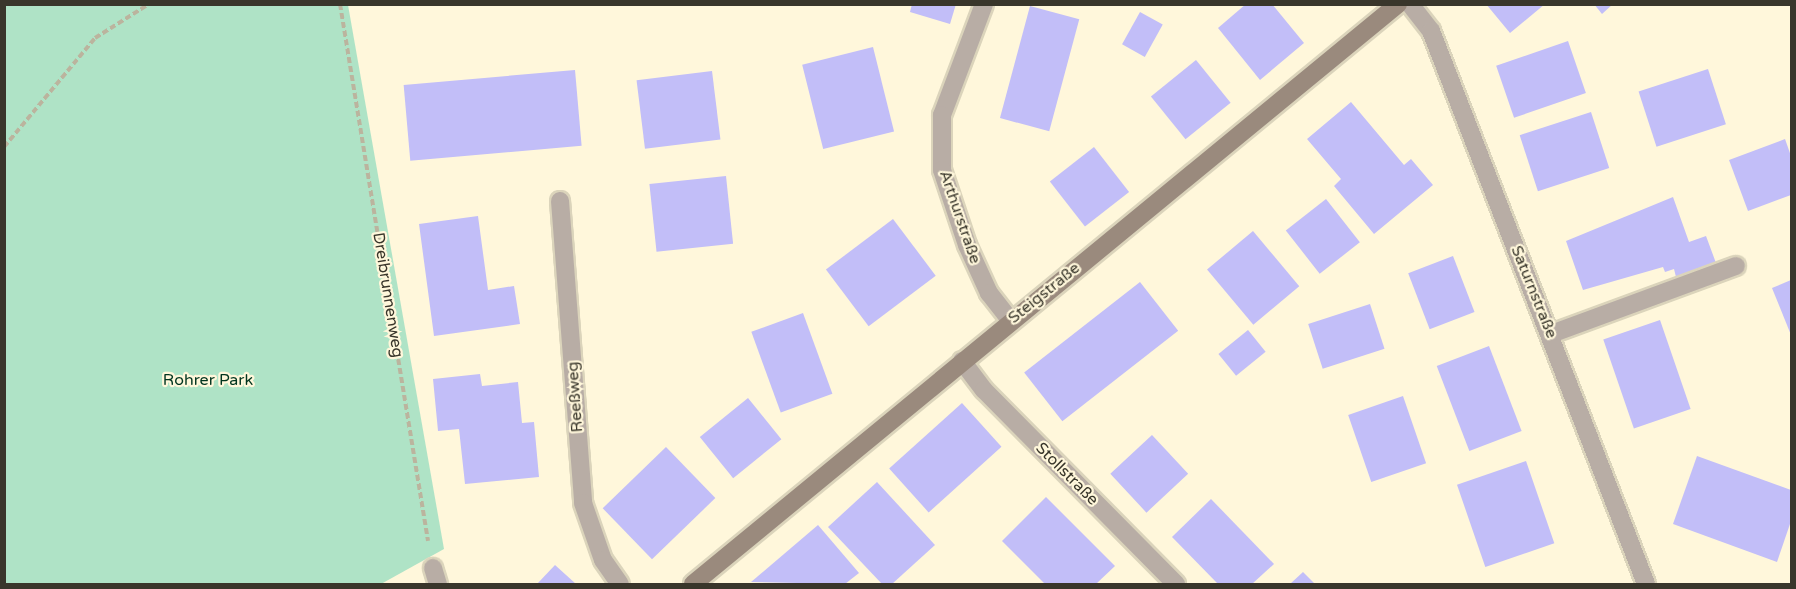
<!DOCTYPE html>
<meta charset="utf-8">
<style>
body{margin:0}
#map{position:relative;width:1796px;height:589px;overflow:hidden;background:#fff7db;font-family:"Varela Round",sans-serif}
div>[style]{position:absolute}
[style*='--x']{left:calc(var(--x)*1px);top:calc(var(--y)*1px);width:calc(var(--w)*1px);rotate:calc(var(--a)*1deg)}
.green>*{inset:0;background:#afe3c6}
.building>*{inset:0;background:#c2bef8;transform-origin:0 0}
.path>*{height:4px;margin-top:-2px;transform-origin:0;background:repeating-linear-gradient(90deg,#bbb49e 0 6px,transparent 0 9px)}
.roads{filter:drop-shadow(2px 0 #dbd4bb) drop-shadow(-2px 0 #dbd4bb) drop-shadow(0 2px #dbd4bb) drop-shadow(0 -2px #dbd4bb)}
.lane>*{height:18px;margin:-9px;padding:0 9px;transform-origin:9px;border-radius:9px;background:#b8ada5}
.street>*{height:18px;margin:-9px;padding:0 9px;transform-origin:9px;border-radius:9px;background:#b8ada5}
.secondary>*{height:18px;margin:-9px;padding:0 9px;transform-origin:9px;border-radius:9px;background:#9a8a7d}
span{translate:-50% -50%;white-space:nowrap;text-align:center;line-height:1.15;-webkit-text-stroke:4.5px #fff7db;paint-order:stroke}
.street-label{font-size:16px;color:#39362b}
.park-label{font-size:16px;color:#00351f}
.frame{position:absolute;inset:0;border:6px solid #39362b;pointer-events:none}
</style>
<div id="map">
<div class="green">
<div style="clip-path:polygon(4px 5px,348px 5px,444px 549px,381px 584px,5px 584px)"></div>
</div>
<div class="building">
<div style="clip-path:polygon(912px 4px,956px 4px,950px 24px,910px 12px)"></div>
<div style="clip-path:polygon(1246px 4px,1272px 4px,1304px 43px,1260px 80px,1218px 28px)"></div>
<div style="clip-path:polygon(1486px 4px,1545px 4px,1510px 33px)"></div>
<div style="clip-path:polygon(1594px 4px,1613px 4px,1602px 14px)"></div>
<div style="left:1030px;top:6px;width:51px;height:116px;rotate:15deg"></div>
<div style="left:1140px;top:12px;width:26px;height:37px;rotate:29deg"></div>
<div style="left:1568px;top:41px;width:55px;height:76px;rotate:71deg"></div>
<div style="left:873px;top:47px;width:87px;height:73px;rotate:76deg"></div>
<div style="left:1196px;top:60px;width:55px;height:58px;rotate:51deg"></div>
<div style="left:1708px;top:69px;width:58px;height:73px;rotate:72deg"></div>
<div style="left:575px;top:70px;width:76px;height:172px;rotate:85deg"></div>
<div style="left:712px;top:71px;width:69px;height:76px;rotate:83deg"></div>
<div style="clip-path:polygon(1351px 102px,1404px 165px,1411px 159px,1433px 185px,1374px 234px,1334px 186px,1341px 179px,1307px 139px)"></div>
<div style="left:1591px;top:112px;width:59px;height:75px;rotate:72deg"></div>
<div style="clip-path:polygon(1785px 139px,1791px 156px,1791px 195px,1748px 211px,1729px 160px)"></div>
<div style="left:1094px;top:147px;width:57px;height:56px;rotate:52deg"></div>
<div style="left:726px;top:176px;width:68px;height:77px;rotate:84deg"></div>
<div style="clip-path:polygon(1673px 197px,1689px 242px,1706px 236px,1716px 263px,1676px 277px,1674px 269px,1665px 272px,1663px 267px,1583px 290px,1566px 241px)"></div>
<div style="left:1326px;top:199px;width:55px;height:51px;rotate:52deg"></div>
<div style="clip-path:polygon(478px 216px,488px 290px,514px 286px,520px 324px,434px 336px,419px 224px)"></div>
<div style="left:893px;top:219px;width:71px;height:84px;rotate:53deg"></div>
<div style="left:1253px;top:231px;width:72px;height:60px;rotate:50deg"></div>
<div style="left:1453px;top:256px;width:60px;height:48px;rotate:69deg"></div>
<div style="clip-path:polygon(1791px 280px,1791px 335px,1772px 288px)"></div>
<div style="left:1140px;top:282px;width:62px;height:147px;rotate:52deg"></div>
<div style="left:1370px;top:304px;width:47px;height:65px;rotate:72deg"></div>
<div style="left:803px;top:313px;width:86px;height:55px;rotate:70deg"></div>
<div style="left:1660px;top:320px;width:94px;height:60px;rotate:71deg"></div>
<div style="left:1248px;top:330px;width:28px;height:38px;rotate:51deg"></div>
<div style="left:1489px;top:346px;width:91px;height:56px;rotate:69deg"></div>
<div style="clip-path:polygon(480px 374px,482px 386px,518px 382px,522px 423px,534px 422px,539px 477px,465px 484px,459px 429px,438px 431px,433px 379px)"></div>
<div style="left:1403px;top:396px;width:71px;height:58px;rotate:71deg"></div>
<div style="left:748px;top:398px;width:53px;height:62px;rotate:51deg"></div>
<div style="left:962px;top:403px;width:59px;height:98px;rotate:48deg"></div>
<div style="left:1152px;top:435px;width:53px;height:57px;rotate:47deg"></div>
<div style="left:666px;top:447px;width:71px;height:88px;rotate:46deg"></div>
<div style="clip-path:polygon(1697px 456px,1791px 490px,1791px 521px,1777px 562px,1673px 524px)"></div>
<div style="left:1526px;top:461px;width:87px;height:73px;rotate:71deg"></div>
<div style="clip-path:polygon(877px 482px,935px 545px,892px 584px,882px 584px,828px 527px)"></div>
<div style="clip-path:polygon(1046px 497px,1115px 566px,1096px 584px,1045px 584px,1002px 541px)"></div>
<div style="clip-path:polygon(1211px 499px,1274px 564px,1252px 584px,1218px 584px,1172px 537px)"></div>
<div style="clip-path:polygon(818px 525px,859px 573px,845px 584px,751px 582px)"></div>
<div style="clip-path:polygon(555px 565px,576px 584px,537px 584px)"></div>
<div style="clip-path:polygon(1303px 572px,1315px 584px,1290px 584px)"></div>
</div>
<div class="path">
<div style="--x:340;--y:4;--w:544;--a:80.69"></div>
<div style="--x:4;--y:147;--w:142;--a:-50.1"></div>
<div style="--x:95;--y:38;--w:64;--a:-32.2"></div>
</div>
<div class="roads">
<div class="lane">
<div style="--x:1551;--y:334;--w:197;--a:-20.2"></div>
<div style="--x:433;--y:568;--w:17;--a:73"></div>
</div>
<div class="street">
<div style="--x:984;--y:4;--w:119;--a:110.7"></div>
<div style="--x:942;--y:115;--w:55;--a:90"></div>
<div style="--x:942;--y:170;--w:79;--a:71.6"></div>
<div style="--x:967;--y:245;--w:53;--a:65.4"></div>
<div style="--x:989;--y:293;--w:34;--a:52"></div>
<div style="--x:1410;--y:4;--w:34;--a:52"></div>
<div style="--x:1431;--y:31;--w:593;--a:68.75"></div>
<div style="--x:560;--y:201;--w:303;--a:85.6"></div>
<div style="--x:583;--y:503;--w:60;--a:70.7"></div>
<div style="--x:603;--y:560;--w:29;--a:55"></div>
<div style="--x:962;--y:361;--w:36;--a:53"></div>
<div style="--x:984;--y:390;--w:273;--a:45.3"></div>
</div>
<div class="secondary">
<div style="--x:693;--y:584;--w:913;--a:-39.44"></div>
</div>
</div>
<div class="street-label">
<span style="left:960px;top:217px;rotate:71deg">Arthurstraße</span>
<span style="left:1534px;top:292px;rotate:68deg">Saturnstraße</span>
<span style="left:1044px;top:293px;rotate:-39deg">Steigstraße</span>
<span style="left:388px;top:295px;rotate:81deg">Dreibrunnenweg</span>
<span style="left:575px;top:397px;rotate:-94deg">Reeßweg</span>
<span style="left:1067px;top:474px;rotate:45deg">Stollstraße</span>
</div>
<div class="park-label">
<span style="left:208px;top:380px">Rohrer Park</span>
</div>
<div class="frame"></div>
</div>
